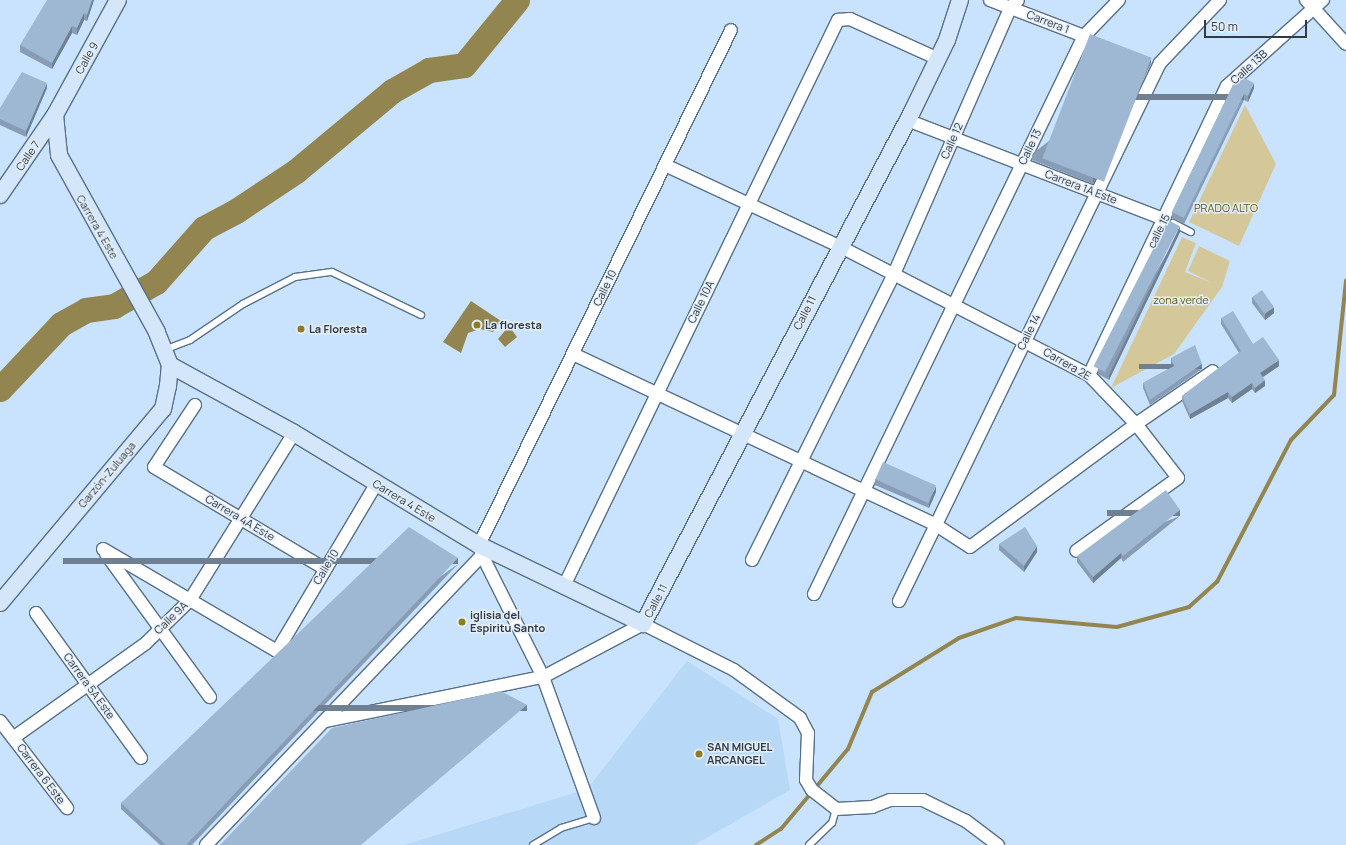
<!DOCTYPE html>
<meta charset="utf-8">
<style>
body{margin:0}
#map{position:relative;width:1346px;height:845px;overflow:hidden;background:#c9e3fe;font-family:Manrope,sans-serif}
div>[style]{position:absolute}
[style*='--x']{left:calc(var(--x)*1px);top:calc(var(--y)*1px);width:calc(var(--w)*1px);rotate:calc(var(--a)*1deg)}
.built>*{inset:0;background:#b8d8f8}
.green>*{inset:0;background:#d4c89b}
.water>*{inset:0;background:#93854f}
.stream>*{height:4px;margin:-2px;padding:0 2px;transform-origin:2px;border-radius:2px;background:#93854f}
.river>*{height:25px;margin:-12.5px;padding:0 12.5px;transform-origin:12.5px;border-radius:12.5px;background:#93854f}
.roads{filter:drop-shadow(1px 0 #597088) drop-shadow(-1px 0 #597088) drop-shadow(0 1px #597088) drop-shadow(0 -1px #597088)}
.lane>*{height:6px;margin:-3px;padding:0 3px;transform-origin:3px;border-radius:3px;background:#fff}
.street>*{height:12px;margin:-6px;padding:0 6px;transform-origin:6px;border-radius:6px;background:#fff}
.secondary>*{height:16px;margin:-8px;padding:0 8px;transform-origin:8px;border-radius:8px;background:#d4e7fa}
.wall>*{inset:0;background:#889db5}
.shaded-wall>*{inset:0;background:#6f8093;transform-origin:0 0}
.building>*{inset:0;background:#9eb7d2;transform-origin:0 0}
.dots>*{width:11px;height:11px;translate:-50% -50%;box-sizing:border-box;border:2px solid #e3eef9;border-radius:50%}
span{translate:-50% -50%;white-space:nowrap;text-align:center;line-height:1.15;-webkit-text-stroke:3px #e3eef9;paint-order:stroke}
.street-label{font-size:11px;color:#313b46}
.park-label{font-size:11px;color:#655514}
.poi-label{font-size:11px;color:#313b46;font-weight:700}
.left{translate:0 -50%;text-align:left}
.scale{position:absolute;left:1204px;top:20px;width:103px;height:18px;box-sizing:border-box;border:2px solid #313b46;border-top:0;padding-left:5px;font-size:12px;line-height:14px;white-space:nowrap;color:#313b46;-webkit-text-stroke:3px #e3eef9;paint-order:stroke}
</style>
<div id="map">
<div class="built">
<div style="clip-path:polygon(687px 661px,778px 719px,790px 790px,694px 845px,404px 845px,587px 789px)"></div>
</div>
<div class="green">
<div style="clip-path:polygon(1245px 105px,1276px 164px,1239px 246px,1189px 222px)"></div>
<div style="clip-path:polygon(1182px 237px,1196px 243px,1185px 272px,1212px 283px,1188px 271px,1199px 246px,1230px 261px,1222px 287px,1174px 354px,1111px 388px)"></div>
</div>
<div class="water">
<div style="clip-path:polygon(471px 301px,501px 321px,493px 332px,480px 329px,468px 333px,461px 353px,443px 342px)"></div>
<div style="clip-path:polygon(509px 326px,517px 337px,505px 347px,498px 339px)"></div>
</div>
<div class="stream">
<div style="--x:756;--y:845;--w:30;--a:-33"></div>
<div style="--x:781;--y:829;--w:104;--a:-50.1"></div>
<div style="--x:848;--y:749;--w:62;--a:-67.2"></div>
<div style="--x:872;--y:692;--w:102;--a:-31.8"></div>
<div style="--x:959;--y:638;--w:60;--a:-19.3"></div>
<div style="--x:1016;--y:618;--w:101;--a:5.1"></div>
<div style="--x:1117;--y:627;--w:75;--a:-15.5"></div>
<div style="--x:1189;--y:607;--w:38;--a:-42"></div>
<div style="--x:1217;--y:582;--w:160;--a:-62.5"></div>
<div style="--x:1291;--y:440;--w:62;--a:-46.3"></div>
<div style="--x:1334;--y:395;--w:115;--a:-84"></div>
</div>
<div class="river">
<div style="--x:0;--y:389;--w:89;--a:-46.8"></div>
<div style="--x:61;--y:324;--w:29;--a:-29"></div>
<div style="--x:86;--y:310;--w:28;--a:-8"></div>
<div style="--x:114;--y:306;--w:48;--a:-29.7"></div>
<div style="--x:156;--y:282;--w:72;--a:-48.4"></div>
<div style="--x:204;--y:228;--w:36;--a:-28"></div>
<div style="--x:236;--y:211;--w:72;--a:-33.7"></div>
<div style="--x:296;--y:171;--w:125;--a:-39.8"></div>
<div style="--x:392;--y:91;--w:43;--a:-29.6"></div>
<div style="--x:429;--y:70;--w:35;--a:-8"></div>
<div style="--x:464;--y:65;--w:84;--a:-50.8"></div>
</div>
<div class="roads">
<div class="lane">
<div style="--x:1173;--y:223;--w:20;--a:27"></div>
<div style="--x:164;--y:350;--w:28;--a:-21"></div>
<div style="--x:190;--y:340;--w:64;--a:-34.2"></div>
<div style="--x:243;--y:304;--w:59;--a:-27.4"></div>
<div style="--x:295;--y:277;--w:37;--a:-8"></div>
<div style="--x:332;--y:272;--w:99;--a:25.8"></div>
<div style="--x:533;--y:845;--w:33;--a:-31"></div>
<div style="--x:561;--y:828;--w:34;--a:-17"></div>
<div style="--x:809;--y:845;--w:32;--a:-44"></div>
<div style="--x:832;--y:823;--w:15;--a:-74"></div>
</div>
<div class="street">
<div style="--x:990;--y:0;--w:101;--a:21"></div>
<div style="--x:1306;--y:0;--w:59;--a:47.7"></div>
<div style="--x:907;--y:120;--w:275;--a:21.1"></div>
<div style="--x:665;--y:165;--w:192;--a:25"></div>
<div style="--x:839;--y:246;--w:281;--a:27.3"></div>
<div style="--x:1089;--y:375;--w:68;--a:46.2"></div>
<div style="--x:1136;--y:424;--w:93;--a:-34.5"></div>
<div style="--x:573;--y:354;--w:401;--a:25.2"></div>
<div style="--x:936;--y:525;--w:40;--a:32.9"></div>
<div style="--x:970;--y:547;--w:207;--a:-36.5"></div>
<div style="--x:1136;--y:424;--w:68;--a:52.1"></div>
<div style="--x:1178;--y:478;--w:125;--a:144.4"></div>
<div style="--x:1089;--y:375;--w:320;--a:-64.5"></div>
<div style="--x:1227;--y:86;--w:129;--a:-41.9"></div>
<div style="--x:195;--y:405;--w:74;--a:123.5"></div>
<div style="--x:154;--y:467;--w:199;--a:30.8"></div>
<div style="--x:103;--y:549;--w:202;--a:30.4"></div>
<div style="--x:277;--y:651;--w:194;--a:-59.3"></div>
<div style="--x:106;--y:554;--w:177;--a:54"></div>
<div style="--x:482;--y:555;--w:136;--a:63.4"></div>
<div style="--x:543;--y:677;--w:150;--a:70.1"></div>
<div style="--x:752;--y:560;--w:319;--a:-63.6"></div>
<div style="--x:894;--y:274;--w:290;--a:-66.4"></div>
<div style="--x:1010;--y:8;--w:11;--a:-45"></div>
<div style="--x:565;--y:584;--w:627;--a:-64.17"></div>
<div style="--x:838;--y:20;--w:12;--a:-5"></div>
<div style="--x:850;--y:19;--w:97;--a:24.4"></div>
<div style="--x:814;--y:594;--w:620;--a:-64.18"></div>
<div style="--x:1084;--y:36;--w:50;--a:-45.8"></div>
<div style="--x:899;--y:601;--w:598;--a:-64.12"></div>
<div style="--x:1160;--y:63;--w:87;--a:-46.4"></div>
<div style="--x:36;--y:613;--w:179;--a:54.1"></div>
<div style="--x:0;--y:721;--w:110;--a:52.4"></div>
<div style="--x:326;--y:721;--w:221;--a:-11.5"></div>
<div style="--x:543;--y:677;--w:113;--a:-27.9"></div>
<div style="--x:643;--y:624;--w:102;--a:26.8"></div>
<div style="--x:734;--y:670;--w:82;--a:36"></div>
<div style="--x:800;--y:718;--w:17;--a:62"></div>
<div style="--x:808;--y:733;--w:47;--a:92.4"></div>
<div style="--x:806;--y:780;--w:12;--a:59"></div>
<div style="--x:812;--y:790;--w:31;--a:38"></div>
<div style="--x:836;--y:809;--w:36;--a:-3"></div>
<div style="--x:872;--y:807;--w:19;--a:-21"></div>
<div style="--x:890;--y:800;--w:33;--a:0"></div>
<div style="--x:923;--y:800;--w:48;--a:26"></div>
<div style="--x:966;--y:821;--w:40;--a:37"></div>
<div style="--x:13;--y:738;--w:163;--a:-35.5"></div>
<div style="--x:146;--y:643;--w:62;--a:-44.3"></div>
<div style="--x:190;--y:600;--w:197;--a:-58.1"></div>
<div style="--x:206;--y:845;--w:400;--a:-46.4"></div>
<div style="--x:482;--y:555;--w:10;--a:-107"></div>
<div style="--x:479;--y:545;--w:573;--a:-63.93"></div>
</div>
<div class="secondary">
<div style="--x:0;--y:195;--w:97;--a:-55.5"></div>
<div style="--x:55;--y:115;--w:131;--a:-61.3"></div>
<div style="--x:170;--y:365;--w:141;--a:28.7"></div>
<div style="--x:294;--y:433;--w:216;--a:31.2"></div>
<div style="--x:479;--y:545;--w:182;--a:25.7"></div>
<div style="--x:643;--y:624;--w:576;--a:-62.28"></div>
<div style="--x:911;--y:114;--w:82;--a:-64.1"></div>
<div style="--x:947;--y:40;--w:42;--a:-72"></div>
<div style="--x:0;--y:603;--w:253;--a:-50"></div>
<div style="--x:163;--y:409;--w:24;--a:-78"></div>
<div style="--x:168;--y:386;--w:21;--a:-85"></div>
<div style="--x:170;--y:365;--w:35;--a:-112"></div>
<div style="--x:157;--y:332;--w:202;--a:-119"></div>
<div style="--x:59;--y:155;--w:40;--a:-95.7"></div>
</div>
</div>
<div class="wall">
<div style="clip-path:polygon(94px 0,87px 21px,84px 20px,77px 35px,72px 33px,52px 69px,20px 52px,20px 45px)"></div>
<div style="clip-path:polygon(1151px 63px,1093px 184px,1032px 160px,1032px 154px)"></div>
<div style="clip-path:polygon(1233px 85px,1254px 88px,1248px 102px,1244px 100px,1184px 224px,1172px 218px,1172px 212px)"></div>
<div style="clip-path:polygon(47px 88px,26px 137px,0 125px,0 108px)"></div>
<div style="clip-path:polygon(1180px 232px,1109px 380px,1098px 374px,1098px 368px)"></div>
<div style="clip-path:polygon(1252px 297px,1274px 313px,1265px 320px,1252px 303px)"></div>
<div style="clip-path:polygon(1221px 318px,1253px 344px,1279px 366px,1263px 377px,1265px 386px,1255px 393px,1252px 389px,1232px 403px,1228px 398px,1190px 419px,1182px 401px,1182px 396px,1239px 353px,1221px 324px)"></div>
<div style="clip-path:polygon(1171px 358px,1202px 369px,1150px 405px,1143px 388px,1143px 383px,1172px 367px,1171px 364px)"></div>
<div style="clip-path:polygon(875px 479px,936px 492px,929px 508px,875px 485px)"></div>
<div style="clip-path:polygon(1180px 516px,1123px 562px,1121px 558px,1093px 583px,1077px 562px,1077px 556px)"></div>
<div style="clip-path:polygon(999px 544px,1037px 552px,1024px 572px,999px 550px)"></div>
<div style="clip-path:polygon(458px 564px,192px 845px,160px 845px,121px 809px,121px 803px)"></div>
</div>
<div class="shaded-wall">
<div style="clip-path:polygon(92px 0,94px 0,87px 21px,87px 15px)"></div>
<div style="clip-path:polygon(84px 13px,84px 20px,77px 35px,77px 28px)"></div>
<div style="clip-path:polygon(72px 26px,72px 33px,52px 69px,52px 63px)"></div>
<div style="clip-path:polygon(1151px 58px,1151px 63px,1093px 184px,1093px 178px)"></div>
<div style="clip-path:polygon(47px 83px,47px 88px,26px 137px,26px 131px)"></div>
<div style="clip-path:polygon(1254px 83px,1254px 88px,1248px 102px,1248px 96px)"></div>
<div style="left:1244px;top:94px;width:6px;height:138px;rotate:90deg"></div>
<div style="clip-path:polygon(1180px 226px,1180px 232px,1109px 380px,1109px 375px)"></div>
<div style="clip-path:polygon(1274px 307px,1274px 313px,1265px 320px,1265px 314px)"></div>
<div style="clip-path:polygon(1279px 360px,1279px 366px,1260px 379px,1260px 373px)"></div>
<div style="left:1202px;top:364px;width:5px;height:63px;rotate:90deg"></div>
<div style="clip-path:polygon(1265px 380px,1265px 386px,1255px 393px,1255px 388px)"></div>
<div style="clip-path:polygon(1252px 383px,1252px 389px,1232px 403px,1232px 397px)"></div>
<div style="clip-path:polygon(1228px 392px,1228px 398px,1190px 419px,1190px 414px)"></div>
<div style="clip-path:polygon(936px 486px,936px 492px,929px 508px,929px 503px)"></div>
<div style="left:1180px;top:510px;width:6px;height:73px;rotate:90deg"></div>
<div style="clip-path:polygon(1037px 546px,1037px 552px,1024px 572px,1024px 566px)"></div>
<div style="clip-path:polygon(1121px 553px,1121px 558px,1093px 583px,1093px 577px)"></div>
<div style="left:458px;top:558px;width:6px;height:395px;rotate:90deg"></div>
<div style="left:527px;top:705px;width:6px;height:217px;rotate:90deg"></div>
</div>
<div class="building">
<div style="clip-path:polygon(47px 0,92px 0,87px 15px,84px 13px,77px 28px,72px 26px,52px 63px,20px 45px)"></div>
<div style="left:1090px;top:34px;width:66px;height:133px;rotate:21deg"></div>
<div style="clip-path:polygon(22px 72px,47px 83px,26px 131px,0 119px,0 108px)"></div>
<div style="clip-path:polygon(1242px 77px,1254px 83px,1248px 96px,1244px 94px,1184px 218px,1172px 212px,1233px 85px)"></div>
<div style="left:1168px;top:220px;width:13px;height:164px;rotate:27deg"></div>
<div style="left:1262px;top:290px;width:21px;height:12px;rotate:55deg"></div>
<div style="clip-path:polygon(1233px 311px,1253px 344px,1263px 337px,1279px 360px,1260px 373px,1265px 380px,1255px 388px,1252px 383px,1232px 397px,1228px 392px,1190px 414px,1182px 396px,1241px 351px,1221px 318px)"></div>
<div style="clip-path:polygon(1195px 345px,1202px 364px,1150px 400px,1143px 383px,1174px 366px,1171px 358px)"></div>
<div style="left:883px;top:462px;width:58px;height:19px;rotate:24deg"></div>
<div style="clip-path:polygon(1166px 490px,1180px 510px,1123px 556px,1121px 553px,1093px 577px,1077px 556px)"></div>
<div style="clip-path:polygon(409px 527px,458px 558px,186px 845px,166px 845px,121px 803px)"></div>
<div style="clip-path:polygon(1025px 527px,1037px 546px,1024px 566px,999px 544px)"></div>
<div style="clip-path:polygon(501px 691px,527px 705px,361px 845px,220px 845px,332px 728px)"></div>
</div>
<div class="dots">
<div style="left:477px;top:325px;background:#917b21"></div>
<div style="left:301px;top:329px;background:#917b21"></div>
<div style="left:462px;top:622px;background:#917b21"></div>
<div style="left:699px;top:754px;background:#917b21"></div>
</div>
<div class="street-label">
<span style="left:1048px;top:22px;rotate:21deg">Carrera 1</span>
<span style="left:87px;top:58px;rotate:-61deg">Calle 9</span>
<span style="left:1249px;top:67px;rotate:-42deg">Calle 13B</span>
<span style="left:952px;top:141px;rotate:-66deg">Calle 12</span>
<span style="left:1030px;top:147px;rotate:-64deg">Calle 13</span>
<span style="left:28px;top:156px;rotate:-56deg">Calle 7</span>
<span style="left:1081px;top:187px;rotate:21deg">Carrera 1A Este</span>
<span style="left:97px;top:227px;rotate:60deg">Carrera 4 Este</span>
<span style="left:1159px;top:231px;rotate:-64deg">calle 15</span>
<span style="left:605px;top:288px;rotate:-64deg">Calle 10</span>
<span style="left:701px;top:302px;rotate:-64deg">Calle 10A</span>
<span style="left:805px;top:313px;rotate:-63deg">Calle 11</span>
<span style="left:1029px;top:332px;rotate:-64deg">Calle 14</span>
<span style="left:1067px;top:364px;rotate:30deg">Carrera 2E</span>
<span style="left:107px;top:475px;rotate:-50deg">Garzón-Zuluaga</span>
<span style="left:404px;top:501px;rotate:31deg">Carrera 4 Este</span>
<span style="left:240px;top:518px;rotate:31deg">Carrera 4A Este</span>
<span style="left:326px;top:567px;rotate:-59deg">Calle 10</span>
<span style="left:656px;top:601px;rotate:-62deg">Calle 11</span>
<span style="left:171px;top:618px;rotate:-44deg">Calle 9A</span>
<span style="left:89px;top:686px;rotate:54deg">Carrera 5A Este</span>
<span style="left:41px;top:774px;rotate:53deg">Carrera 6 Este</span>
</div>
<div class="park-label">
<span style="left:1226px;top:208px">PRADO ALTO</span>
<span style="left:1181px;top:300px">zona verde</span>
</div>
<div class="poi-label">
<span class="left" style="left:485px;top:325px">La floresta</span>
<span class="left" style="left:309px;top:329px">La Floresta</span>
<span class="left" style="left:470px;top:622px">iglisia del<br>Espiritu Santo</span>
<span class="left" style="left:707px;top:754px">SAN MIGUEL<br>ARCANGEL</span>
</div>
<div class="scale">50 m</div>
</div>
